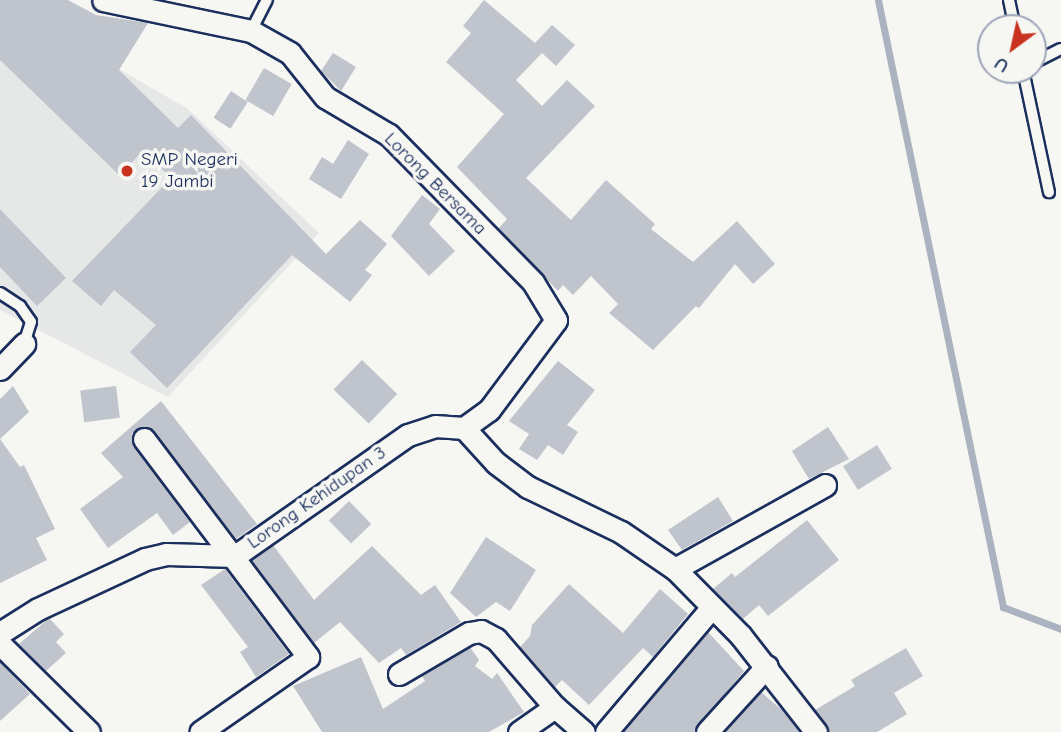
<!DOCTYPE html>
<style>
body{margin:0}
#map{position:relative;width:1061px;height:732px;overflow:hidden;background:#f6f6f2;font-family:"Comic Neue",sans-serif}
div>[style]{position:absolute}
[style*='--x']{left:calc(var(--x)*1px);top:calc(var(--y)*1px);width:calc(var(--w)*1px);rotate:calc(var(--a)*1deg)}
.built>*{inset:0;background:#e6e7e7}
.stream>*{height:7px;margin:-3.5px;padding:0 3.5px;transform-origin:3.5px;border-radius:3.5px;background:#abb2c0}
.building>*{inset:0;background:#c0c4cd;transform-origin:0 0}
.roads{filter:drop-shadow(2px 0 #1b2f5e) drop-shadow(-2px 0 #1b2f5e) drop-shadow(0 2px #1b2f5e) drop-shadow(0 -2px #1b2f5e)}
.service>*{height:10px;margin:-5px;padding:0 5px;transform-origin:5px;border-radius:5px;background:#f6f6f2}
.minor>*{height:21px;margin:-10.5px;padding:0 10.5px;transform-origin:10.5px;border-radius:10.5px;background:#f6f6f2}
.dots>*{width:19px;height:19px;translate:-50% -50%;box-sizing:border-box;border:4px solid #f6f6f2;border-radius:50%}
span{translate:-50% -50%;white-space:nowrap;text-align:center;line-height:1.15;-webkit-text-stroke:7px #f6f6f2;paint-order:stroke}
.poi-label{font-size:19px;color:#1b2f5e}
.left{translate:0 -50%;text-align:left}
.street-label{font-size:19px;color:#1b2f5e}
.north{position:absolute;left:977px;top:14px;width:70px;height:70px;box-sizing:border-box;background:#f6f6f2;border:2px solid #9ea6b7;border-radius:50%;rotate:213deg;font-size:19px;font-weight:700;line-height:28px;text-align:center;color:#1b2f5e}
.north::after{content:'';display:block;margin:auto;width:24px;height:32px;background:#c8321e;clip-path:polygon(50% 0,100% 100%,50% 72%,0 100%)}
</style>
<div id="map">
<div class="built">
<div style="clip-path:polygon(0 0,188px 109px,319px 233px,168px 397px,0 310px)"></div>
</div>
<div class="stream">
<div style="--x:878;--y:0;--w:620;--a:78.36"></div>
<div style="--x:1003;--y:607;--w:62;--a:20.8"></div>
</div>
<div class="building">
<div style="clip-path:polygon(0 0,68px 0,96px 15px,148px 23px,119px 70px,178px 128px,191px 115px,326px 254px,360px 220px,387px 244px,365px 270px,372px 275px,350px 302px,292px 255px,167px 388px,130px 352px,156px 325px,114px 290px,101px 306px,72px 281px,171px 178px,143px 150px,120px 176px,0 60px)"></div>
<div style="clip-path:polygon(484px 0,535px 43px,552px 25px,575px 45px,556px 66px,542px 53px,516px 80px,542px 106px,567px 80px,595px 106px,526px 178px,571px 220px,606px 180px,655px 224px,651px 229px,693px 262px,737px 221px,775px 264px,753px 284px,735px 264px,699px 308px,696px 306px,653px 350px,609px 313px,618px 304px,591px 276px,573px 295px,563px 285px,558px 291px,499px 228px,507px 219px,457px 167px,504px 114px,446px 62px,471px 33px,463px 26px)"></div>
<div style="clip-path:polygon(333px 53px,356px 67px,341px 91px,321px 71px)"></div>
<div style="left:264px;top:68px;width:32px;height:37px;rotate:30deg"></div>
<div style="left:231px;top:91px;width:20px;height:32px;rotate:33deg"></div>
<div style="clip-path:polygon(348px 140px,369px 154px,341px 199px,309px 179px,322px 157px,333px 164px)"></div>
<div style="clip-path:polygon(422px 195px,440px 209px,429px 224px,455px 251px,429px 276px,391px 236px)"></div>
<div style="clip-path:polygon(0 209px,66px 278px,37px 306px,0 267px)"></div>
<div style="left:362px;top:360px;width:49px;height:41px;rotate:44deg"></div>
<div style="clip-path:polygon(558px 361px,595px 390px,567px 425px,578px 432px,563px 455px,548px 445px,537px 460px,519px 449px,529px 434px,509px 421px)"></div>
<div style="clip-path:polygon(13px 386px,29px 412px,0 439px,20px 467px,24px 465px,55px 529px,36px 538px,47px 560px,0 583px,0 399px)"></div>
<div style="left:116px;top:386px;width:32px;height:36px;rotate:83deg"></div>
<div style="clip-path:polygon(161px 401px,257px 524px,236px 539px,148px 427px,132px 433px,133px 446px,190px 522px,173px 535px,157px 513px,108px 548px,80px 509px,123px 477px,101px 453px)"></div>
<div style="clip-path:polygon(828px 427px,849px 459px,809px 479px,792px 451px)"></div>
<div style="left:877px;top:445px;width:28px;height:40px;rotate:58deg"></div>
<div style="clip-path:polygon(718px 497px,733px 521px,682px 550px,668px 530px)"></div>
<div style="left:349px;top:501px;width:32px;height:28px;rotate:46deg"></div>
<div style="clip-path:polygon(807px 520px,839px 560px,768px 616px,759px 605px,743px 619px,713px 589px,732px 573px,735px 577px)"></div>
<div style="clip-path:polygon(486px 537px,536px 570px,510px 611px,496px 602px,476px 617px,450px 593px)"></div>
<div style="clip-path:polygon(273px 545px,314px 600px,372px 546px,421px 595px,435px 585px,461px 622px,406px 655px,401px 648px,379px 663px,340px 622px,314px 643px,252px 560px)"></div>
<div style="clip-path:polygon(225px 569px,289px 654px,256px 677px,240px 652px,248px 647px,201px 585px)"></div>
<div style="clip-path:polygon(569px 584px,623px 633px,660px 589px,688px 614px,653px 657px,643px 648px,589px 705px,562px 680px,555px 687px,520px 647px,530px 636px,532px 625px)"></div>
<div style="clip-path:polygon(49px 618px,64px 634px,56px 642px,66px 653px,46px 671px,19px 644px)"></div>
<div style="clip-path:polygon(708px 632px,744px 671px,694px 732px,623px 732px)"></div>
<div style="clip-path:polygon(470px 647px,479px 660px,475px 666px,492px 679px,497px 673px,524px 712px,489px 732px,322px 732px,293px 686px,361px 657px,383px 709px,425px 681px,422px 676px)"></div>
<div style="clip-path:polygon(906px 648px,923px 676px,894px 693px,907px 714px,877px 732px,829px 732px,815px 710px,855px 686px,851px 680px)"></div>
<div style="clip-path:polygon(0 662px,30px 694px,0 721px)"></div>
<div style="clip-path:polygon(761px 692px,783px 711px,799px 732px,725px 732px)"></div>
</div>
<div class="roads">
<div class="service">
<div style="--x:1009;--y:0;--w:29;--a:78"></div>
<div style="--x:251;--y:31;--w:35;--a:-63"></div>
<div style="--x:1033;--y:63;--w:31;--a:-27"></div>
<div style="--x:1023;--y:70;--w:125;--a:78"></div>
<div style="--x:0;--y:293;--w:24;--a:33"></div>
<div style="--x:20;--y:306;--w:19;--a:55"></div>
<div style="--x:31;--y:322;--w:23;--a:108"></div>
</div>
<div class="minor">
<div style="--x:0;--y:369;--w:35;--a:-46"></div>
<div style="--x:464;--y:428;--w:47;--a:47.6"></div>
<div style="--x:496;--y:463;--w:40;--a:37"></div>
<div style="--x:528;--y:487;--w:103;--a:25.8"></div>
<div style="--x:621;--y:532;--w:65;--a:34.4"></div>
<div style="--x:675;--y:569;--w:94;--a:45.4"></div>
<div style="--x:741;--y:636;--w:122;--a:52"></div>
<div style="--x:144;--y:439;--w:273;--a:53"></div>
<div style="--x:308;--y:657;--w:131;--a:145.2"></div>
<div style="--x:675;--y:569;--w:172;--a:-29.2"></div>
<div style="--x:0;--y:633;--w:45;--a:-32.3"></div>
<div style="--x:38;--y:609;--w:118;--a:-25"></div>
<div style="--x:145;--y:559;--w:22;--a:-13"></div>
<div style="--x:166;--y:554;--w:69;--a:1.7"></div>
<div style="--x:235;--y:556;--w:211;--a:-35"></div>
<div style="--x:408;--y:435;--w:28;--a:-18"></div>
<div style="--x:435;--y:426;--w:29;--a:4"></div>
<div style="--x:464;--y:428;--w:31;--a:-36"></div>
<div style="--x:489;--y:410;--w:112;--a:-53.3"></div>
<div style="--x:556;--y:320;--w:44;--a:-121.2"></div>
<div style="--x:533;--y:282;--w:206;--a:-134.4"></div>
<div style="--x:389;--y:135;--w:74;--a:-149.3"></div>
<div style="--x:325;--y:97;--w:56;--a:-128.5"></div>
<div style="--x:290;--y:53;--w:45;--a:-150.6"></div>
<div style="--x:251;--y:31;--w:151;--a:-168.2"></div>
<div style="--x:0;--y:644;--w:125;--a:44.7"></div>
<div style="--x:399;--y:674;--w:81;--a:-30.4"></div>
<div style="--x:469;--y:633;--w:12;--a:-9"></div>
<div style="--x:481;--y:631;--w:17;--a:28"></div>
<div style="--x:496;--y:639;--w:90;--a:49.1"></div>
<div style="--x:555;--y:707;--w:38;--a:41"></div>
<div style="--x:519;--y:732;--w:44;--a:-34.8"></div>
<div style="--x:606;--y:732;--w:164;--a:-49.7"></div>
<div style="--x:707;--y:732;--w:89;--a:-47.7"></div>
</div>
</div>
<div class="dots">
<div style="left:127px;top:171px;background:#c8321e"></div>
</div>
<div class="poi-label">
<span class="left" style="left:141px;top:171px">SMP Negeri<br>19 Jambi</span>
</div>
<div class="street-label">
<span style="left:435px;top:184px;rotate:45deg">Lorong Bersama</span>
<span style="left:317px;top:498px;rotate:-35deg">Lorong Kehidupan 3</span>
</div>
<div class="north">U</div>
</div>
